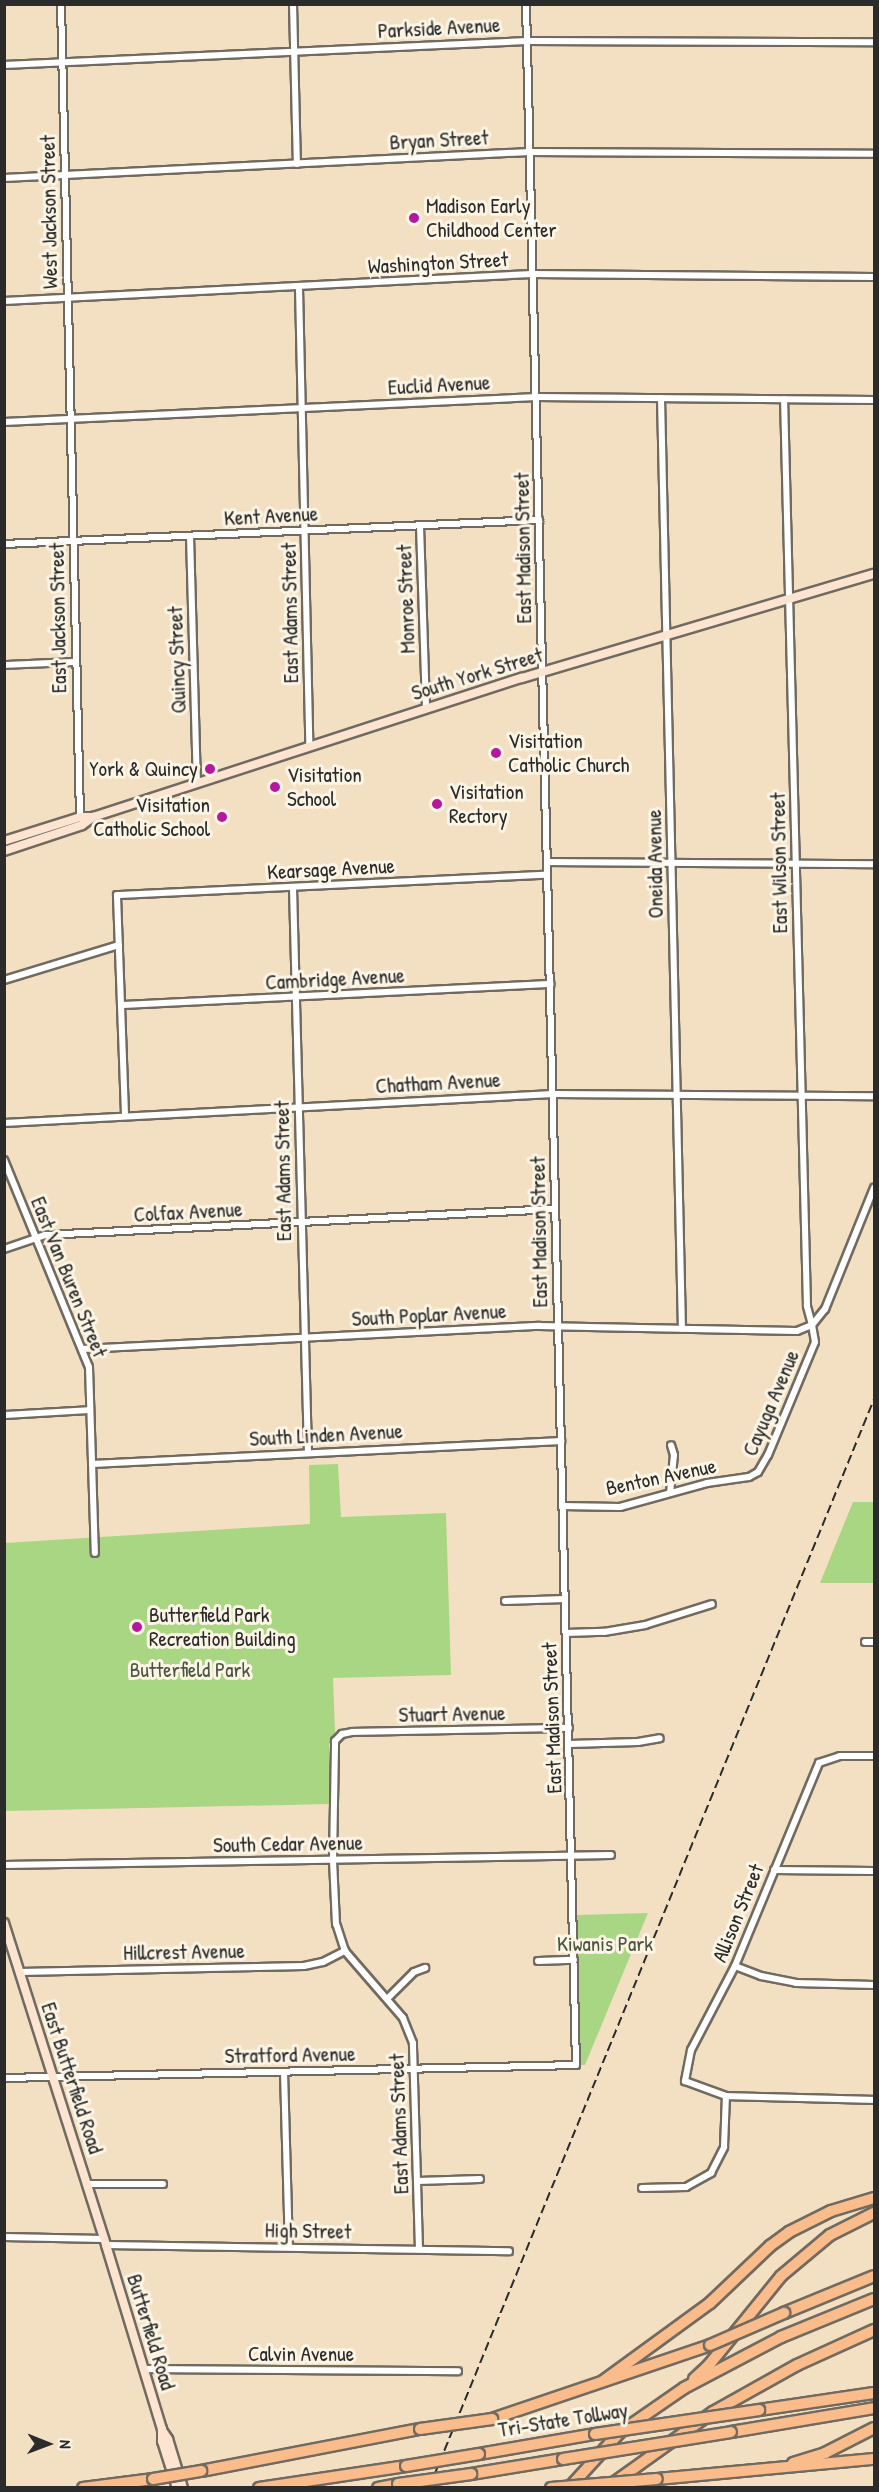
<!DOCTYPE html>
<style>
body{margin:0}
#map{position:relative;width:879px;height:2492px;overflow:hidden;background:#f3e0c3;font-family:"Patrick Hand",sans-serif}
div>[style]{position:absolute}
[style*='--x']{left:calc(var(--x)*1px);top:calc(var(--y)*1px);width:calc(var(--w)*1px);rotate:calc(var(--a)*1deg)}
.green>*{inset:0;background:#a8d683}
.roads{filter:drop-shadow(2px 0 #716a60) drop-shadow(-2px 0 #716a60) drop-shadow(0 2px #716a60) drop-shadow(0 -2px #716a60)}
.street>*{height:6px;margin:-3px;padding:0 3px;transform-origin:3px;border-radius:3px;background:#fff}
.secondary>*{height:8px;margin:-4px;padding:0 4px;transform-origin:4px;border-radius:4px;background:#fde4d0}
.highway>*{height:10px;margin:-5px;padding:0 5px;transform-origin:5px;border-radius:5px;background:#f9bc8a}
.rail>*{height:2px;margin-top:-1px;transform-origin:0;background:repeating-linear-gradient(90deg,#2b2b2b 0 9px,transparent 0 13.5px)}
.bridges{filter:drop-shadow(2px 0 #716a60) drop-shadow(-2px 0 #716a60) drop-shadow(0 2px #716a60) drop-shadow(0 -2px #716a60)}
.highway-bridge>*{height:10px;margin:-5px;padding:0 5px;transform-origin:5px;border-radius:5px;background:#f9bc8a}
.dots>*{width:16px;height:16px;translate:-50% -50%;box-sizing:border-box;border:3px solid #fcf5e5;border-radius:50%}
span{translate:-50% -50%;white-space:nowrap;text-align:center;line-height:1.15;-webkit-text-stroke:6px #fcf5e5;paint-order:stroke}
.street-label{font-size:21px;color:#2b2b2b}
.poi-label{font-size:21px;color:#2b2b2b}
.left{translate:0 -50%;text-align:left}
.right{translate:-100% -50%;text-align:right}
.park-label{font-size:21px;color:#4a5641}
.frame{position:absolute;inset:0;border:6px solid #2b2b2b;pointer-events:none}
.north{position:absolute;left:18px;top:2414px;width:60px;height:60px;-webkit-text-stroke:4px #fcf5e5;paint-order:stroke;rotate:91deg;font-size:16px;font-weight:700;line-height:24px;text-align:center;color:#2b2b2b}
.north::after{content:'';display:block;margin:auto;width:21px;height:27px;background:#2b2b2b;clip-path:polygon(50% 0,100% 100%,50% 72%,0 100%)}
</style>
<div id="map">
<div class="green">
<div style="clip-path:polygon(338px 1464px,341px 1517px,446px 1513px,451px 1675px,333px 1678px,335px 1732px,329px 1745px,330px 1804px,5px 1811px,5px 1543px,310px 1524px,309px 1465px)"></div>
<div style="clip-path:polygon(853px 1502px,874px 1502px,874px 1583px,820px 1583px)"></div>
<div style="clip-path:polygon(648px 1913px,585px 2065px,579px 2065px,577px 1915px)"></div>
</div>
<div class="roads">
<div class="street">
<div style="--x:61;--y:4;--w:813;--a:88.66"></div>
<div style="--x:293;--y:4;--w:160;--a:88.6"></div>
<div style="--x:4;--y:65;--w:523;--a:-2.63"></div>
<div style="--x:526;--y:41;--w:348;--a:0.2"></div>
<div style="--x:4;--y:178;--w:526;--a:-2.84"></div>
<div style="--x:529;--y:152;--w:345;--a:0.3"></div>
<div style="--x:299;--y:288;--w:458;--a:88.7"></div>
<div style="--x:4;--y:301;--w:529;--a:-2.93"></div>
<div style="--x:532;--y:274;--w:342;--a:0.5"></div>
<div style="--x:661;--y:398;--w:931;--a:88.71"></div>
<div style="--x:4;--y:422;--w:533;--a:-2.69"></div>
<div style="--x:536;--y:397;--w:338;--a:0.5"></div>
<div style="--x:420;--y:526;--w:182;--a:88.1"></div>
<div style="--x:190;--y:536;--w:247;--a:88.4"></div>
<div style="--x:4;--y:544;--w:536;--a:-2.57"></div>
<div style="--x:4;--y:665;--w:72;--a:-2.4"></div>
<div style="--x:547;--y:862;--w:327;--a:0.4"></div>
<div style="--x:293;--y:888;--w:565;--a:88.48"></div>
<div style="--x:4;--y:980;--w:120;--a:-16.9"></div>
<div style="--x:121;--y:1005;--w:430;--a:-2.8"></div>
<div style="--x:125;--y:1114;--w:219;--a:-92.1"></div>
<div style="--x:117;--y:895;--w:430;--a:-2.7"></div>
<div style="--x:4;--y:1123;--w:550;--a:-3.02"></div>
<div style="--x:553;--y:1094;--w:321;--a:0.4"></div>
<div style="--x:4;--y:1160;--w:224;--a:67.7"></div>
<div style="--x:89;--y:1367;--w:186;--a:88.2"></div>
<div style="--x:4;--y:1249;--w:43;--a:-18.9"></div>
<div style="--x:45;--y:1235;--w:511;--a:-2.92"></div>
<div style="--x:82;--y:1349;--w:458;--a:-2.9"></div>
<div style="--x:539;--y:1326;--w:258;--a:1.1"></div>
<div style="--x:797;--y:1331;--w:16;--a:-22"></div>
<div style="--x:812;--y:1325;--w:20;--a:-105"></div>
<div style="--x:807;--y:1306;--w:907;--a:-91.45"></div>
<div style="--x:4;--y:1415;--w:86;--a:-3.3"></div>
<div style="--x:92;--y:1464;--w:470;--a:-2.8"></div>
<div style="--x:670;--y:1493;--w:38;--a:-84"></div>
<div style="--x:674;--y:1455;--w:10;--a:-107"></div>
<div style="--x:562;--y:1506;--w:58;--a:1"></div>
<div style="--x:620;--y:1507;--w:90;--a:-15.4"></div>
<div style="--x:707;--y:1483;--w:42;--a:-8.1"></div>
<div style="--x:749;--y:1477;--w:10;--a:-29"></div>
<div style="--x:758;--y:1472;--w:20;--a:-60"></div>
<div style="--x:768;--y:1455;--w:122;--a:-67.4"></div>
<div style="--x:815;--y:1342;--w:17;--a:-100"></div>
<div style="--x:812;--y:1325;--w:21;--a:-51"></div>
<div style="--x:825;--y:1309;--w:131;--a:-68"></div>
<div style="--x:505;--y:1601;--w:60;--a:-1.9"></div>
<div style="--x:566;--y:1633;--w:38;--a:-2"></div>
<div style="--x:604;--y:1632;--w:42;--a:-9.7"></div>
<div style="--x:645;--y:1625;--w:70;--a:-17.4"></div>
<div style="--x:865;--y:1642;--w:9;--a:0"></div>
<div style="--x:569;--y:1744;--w:69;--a:-1.7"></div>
<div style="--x:638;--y:1742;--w:22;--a:-10"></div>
<div style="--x:874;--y:1756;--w:34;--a:180"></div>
<div style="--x:840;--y:1756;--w:22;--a:162"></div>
<div style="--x:819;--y:1763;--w:220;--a:112.5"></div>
<div style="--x:735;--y:1966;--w:95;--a:117.6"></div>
<div style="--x:691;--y:2050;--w:32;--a:101"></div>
<div style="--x:685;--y:2081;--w:44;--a:20.1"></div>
<div style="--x:726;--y:2096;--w:148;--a:1.5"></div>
<div style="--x:4;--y:1865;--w:607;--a:-0.94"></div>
<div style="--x:774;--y:1870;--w:100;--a:0.6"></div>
<div style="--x:538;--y:1961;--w:36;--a:-2"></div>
<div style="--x:735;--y:1966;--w:28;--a:21"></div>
<div style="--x:761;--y:1976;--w:36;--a:11"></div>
<div style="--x:796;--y:1983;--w:78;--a:1.5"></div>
<div style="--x:20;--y:1972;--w:284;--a:-1.2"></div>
<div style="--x:304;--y:1966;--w:19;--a:-12"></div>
<div style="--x:323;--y:1962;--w:25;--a:-27"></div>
<div style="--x:387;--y:1999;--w:38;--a:-45"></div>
<div style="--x:414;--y:1972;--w:12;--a:-20"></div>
<div style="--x:284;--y:2072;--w:175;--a:88.4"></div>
<div style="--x:4;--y:2078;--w:572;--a:-1.3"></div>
<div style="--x:576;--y:2065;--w:2062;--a:-91.39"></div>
<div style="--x:418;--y:2181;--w:62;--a:-1.8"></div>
<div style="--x:87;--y:2184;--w:76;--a:0"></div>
<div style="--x:642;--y:2188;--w:44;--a:-1.3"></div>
<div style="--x:686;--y:2187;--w:29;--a:-29"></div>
<div style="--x:711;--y:2173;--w:29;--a:-63"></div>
<div style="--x:724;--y:2147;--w:51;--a:-87.8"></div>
<div style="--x:4;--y:2237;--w:100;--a:1.1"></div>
<div style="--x:106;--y:2245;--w:403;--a:0.9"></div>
<div style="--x:419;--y:2249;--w:206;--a:-91.7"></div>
<div style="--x:413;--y:2043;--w:27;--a:-112"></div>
<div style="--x:403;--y:2018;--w:89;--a:-130.9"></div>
<div style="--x:345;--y:1951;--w:28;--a:-108"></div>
<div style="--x:336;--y:1924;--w:64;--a:-92.7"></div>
<div style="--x:333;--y:1860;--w:119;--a:-89"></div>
<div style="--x:335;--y:1741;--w:10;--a:-45"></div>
<div style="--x:342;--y:1734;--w:10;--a:-11"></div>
<div style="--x:352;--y:1732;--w:217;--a:-1.1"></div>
<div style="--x:144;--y:2369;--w:314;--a:0.4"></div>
</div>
<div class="secondary">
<div style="--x:4;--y:841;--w:80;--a:-17.5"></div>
<div style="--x:80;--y:817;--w:13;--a:0"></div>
<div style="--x:93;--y:817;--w:451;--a:-18"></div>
<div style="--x:522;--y:678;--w:367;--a:-16.5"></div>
<div style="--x:4;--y:851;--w:82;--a:-18.4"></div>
<div style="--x:82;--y:825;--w:14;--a:-36"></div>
<div style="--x:4;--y:1923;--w:338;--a:72.4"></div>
<div style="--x:106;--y:2245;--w:192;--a:73.1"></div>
<div style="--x:162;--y:2429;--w:12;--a:90"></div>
<div style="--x:162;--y:2441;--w:49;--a:72.3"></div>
<div style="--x:162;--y:2430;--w:11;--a:56"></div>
<div style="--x:168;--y:2439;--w:51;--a:73"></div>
</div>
<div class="highway">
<div style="--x:784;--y:2313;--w:97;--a:-22.3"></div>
<div style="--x:694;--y:2379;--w:21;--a:-43"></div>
<div style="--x:709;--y:2365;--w:114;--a:-51"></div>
<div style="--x:781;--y:2276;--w:64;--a:-39.9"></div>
<div style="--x:830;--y:2235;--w:49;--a:-26.6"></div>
<div style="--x:603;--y:2381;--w:132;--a:-36.1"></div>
<div style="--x:710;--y:2303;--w:83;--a:-43.5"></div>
<div style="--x:770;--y:2246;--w:24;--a:-36"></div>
<div style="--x:789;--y:2232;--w:47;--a:-26.6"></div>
<div style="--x:831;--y:2211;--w:45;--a:-16.8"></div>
<div style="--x:759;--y:2410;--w:116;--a:-8.4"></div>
<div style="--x:492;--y:2419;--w:230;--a:-18.7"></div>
<div style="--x:731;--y:2432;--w:145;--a:-9.5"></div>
<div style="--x:479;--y:2454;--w:118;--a:-9.8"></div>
<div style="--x:793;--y:2463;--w:34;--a:-17"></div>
<div style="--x:825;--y:2453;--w:55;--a:-27"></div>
<div style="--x:201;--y:2471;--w:223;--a:-10.9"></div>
<div style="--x:471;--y:2474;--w:93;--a:-9.3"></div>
<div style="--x:657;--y:2479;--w:218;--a:-5.3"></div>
<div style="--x:612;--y:2484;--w:124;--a:-35.5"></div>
<div style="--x:713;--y:2412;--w:96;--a:-29.2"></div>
<div style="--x:797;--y:2365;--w:85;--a:-24.4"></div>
<div style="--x:83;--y:2488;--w:71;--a:-7.3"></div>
<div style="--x:259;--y:2488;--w:149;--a:-8.5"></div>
<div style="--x:378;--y:2488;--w:20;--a:-11"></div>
<div style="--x:569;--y:2488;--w:74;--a:-47.7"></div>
<div style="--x:619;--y:2433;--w:79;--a:-34.7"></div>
<div style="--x:684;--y:2388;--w:110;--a:-27.7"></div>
<div style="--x:781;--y:2337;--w:100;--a:-22.2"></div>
</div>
</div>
<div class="rail">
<div style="--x:429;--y:2488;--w:1176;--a:-67.77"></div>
</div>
<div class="bridges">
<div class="highway-bridge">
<div style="--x:710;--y:2345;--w:81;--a:-23.4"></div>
<div style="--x:420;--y:2429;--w:73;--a:-7.9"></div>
<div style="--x:595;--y:2434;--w:166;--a:-8.3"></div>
<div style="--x:563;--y:2459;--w:170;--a:-9.1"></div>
<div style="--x:406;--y:2466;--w:74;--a:-9.3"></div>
<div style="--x:153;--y:2479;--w:49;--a:-9.5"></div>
<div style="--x:398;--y:2484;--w:74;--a:-7.8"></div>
<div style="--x:551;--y:2488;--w:106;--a:-4.9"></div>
</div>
</div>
<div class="dots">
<div style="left:414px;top:218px;background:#b5179e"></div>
<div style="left:496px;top:753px;background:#b5179e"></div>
<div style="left:210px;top:769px;background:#b5179e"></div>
<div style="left:275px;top:787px;background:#b5179e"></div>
<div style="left:437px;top:804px;background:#b5179e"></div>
<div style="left:222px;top:817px;background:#b5179e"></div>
<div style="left:137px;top:1627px;background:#b5179e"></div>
</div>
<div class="street-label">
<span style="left:439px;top:28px;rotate:-3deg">Parkside Avenue</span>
<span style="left:439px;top:140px;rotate:-3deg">Bryan Street</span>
<span style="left:49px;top:212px;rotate:-91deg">West Jackson Street</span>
<span style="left:438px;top:263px;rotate:-3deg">Washington Street</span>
<span style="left:439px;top:385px;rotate:-3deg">Euclid Avenue</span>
<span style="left:271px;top:516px;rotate:-3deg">Kent Avenue</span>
<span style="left:523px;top:548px;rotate:-91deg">East Madison Street</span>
<span style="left:406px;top:599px;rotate:-92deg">Monroe Street</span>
<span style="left:290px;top:613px;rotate:-91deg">East Adams Street</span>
<span style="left:58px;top:618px;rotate:-91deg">East Jackson Street</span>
<span style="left:177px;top:660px;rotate:-92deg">Quincy Street</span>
<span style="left:477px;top:674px;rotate:-17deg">South York Street</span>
<span style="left:779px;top:863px;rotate:-91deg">East Wilson Street</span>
<span style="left:655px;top:864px;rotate:-91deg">Oneida Avenue</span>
<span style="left:331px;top:869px;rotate:-3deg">Kearsage Avenue</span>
<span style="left:335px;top:979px;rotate:-3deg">Cambridge Avenue</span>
<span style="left:438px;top:1083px;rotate:-3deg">Chatham Avenue</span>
<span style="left:283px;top:1171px;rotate:-91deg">East Adams Street</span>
<span style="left:188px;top:1212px;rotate:-3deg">Colfax Avenue</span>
<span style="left:539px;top:1232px;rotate:-91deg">East Madison Street</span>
<span style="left:69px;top:1277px;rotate:68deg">East Van Buren Street</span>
<span style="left:429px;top:1315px;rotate:-3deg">South Poplar Avenue</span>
<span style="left:771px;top:1403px;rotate:-67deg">Cayuga Avenue</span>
<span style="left:326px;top:1435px;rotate:-3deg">South Linden Avenue</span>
<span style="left:661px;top:1477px;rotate:-12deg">Benton Avenue</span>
<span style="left:452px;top:1714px;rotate:-1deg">Stuart Avenue</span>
<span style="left:552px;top:1718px;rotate:-92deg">East Madison Street</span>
<span style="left:288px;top:1844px;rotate:-1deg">South Cedar Avenue</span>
<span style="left:738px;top:1913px;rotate:-68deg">Allison Street</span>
<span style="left:184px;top:1952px;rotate:-1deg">Hillcrest Avenue</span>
<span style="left:290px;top:2055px;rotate:-1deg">Stratford Avenue</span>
<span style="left:72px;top:2078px;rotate:72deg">East Butterfield Road</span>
<span style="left:399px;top:2124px;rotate:-92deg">East Adams Street</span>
<span style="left:308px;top:2231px;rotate:1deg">High Street</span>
<span style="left:151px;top:2332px;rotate:73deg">Butterfield Road</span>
<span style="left:301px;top:2354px">Calvin Avenue</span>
<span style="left:563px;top:2420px;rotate:-9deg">Tri-State Tollway</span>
</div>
<div class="poi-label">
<span class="left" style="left:426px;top:218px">Madison Early<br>Childhood Center</span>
<span class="left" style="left:508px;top:753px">Visitation<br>Catholic Church</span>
<span class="right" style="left:198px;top:769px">York &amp; Quincy</span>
<span class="left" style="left:287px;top:787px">Visitation<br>School</span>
<span class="left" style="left:449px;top:804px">Visitation<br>Rectory</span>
<span class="right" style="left:210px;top:817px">Visitation<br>Catholic School</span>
<span class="left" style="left:149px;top:1627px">Butterfield Park<br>Recreation Building</span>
</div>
<div class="park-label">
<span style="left:190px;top:1670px">Butterfield Park</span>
<span style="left:605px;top:1944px">Kiwanis Park</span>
</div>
<div class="frame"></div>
<div class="north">N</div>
</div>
